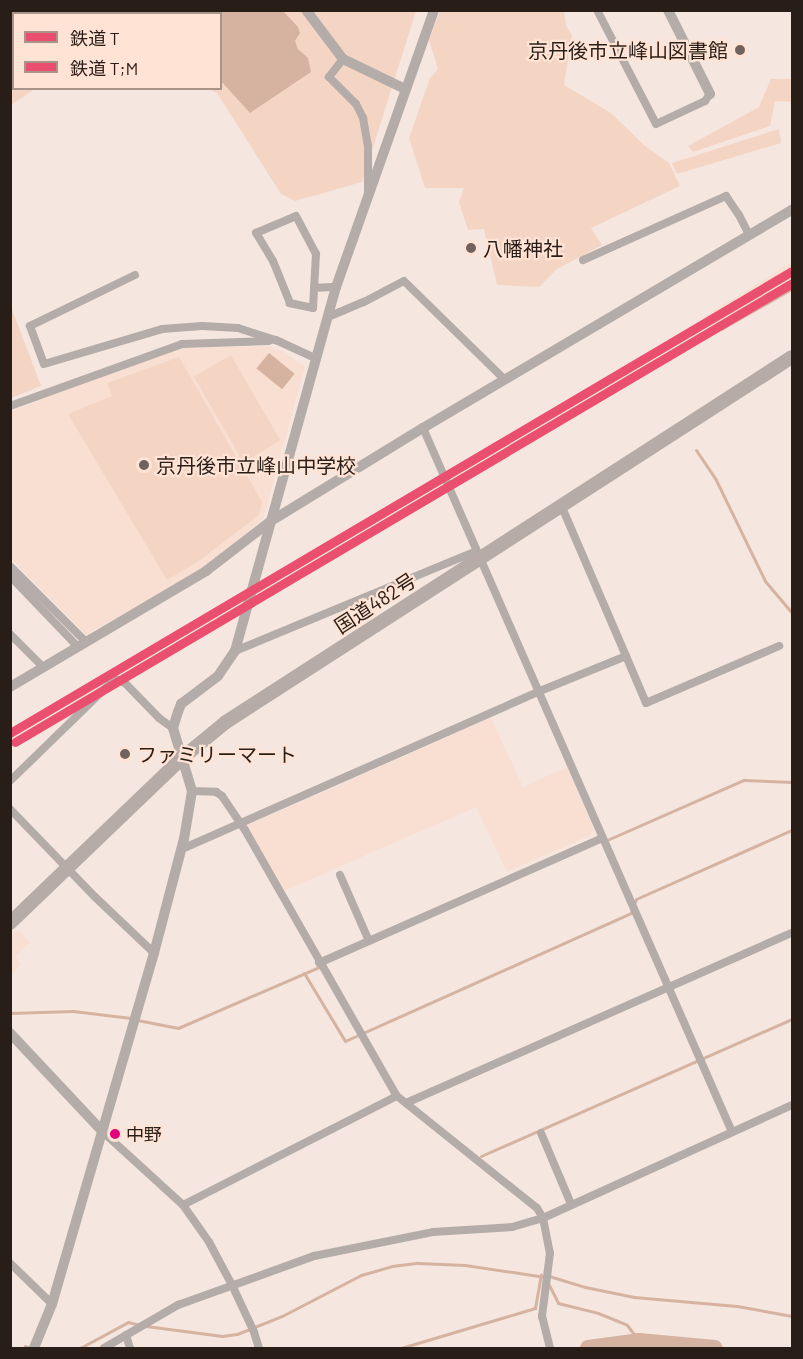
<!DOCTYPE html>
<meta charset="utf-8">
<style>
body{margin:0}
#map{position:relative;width:803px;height:1359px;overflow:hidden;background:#f5e6df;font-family:Barlow,"Noto Sans JP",sans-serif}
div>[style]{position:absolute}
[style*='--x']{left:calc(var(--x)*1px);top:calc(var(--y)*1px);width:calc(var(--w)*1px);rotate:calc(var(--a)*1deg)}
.built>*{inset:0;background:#f8dfd2}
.green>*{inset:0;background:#f4d5c4;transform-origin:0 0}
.water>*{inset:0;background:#d6b3a0;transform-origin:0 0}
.stream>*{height:3px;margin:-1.5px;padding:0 1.5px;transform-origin:1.5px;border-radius:1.5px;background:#d6b3a0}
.river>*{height:16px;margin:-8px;padding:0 8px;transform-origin:8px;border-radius:8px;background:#d6b3a0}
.minor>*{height:8px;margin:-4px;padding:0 4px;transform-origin:4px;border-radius:4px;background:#b4aca8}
.tertiary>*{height:10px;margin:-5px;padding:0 5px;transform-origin:5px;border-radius:5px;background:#b4aca8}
.trunk>*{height:14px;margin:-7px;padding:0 7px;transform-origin:7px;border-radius:7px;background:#b6aba6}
.rail-1>*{height:9px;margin:-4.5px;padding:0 4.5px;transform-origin:4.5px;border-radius:4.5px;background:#ea4f6f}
.rail-2>*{height:9px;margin:-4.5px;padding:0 4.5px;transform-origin:4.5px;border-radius:4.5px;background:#ea4f6f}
.dots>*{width:16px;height:16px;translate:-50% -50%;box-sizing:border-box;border:3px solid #ffe3d5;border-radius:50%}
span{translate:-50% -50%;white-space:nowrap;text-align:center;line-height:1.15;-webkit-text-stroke:4.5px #ffe3d5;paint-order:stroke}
.bus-label{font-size:18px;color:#291d17}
.left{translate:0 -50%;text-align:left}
.poi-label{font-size:20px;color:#291d17}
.right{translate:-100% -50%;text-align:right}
.street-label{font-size:20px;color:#291d17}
.frame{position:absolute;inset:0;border:12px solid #291d17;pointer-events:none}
.legend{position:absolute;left:12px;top:12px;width:210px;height:78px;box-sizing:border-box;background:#ffe3d5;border:2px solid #a99489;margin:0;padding:8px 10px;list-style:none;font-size:18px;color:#291d17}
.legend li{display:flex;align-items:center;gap:12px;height:30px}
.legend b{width:30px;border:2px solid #a99489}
</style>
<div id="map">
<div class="built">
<div style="clip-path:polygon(792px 262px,792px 287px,718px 328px,704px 317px)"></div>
<div style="clip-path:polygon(267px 346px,283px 351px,305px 367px,263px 519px,204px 568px,86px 635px,11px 559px,11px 411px,160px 354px,183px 348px)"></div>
<div style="clip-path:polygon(491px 718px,523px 787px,567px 767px,593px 828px,591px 835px,507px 872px,476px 807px,284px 891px,246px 826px)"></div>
<div style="clip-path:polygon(18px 930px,30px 942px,15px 957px,21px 964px,11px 975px,11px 937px)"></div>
</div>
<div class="green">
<div style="clip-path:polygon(10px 11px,416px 11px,362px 182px,295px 201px,281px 194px,217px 93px,209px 89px,220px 88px,220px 14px,14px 14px,14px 88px,35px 89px,11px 105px)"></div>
<div style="clip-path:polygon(440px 11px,564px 11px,566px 26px,572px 35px,564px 85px,611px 113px,645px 146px,669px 163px,680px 186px,591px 228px,602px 245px,557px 269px,539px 287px,497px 285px,484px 229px,468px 230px,459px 202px,464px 188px,425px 188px,409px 138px,430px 78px,438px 69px,429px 40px)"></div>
<div style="clip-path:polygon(771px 79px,792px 79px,792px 102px,775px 101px,770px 126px,693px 152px,688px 146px,759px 107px)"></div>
<div style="clip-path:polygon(779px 129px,781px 143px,677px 174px,672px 163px)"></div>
<div style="clip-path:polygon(10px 304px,41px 386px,11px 398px,10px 398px)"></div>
<div style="left:231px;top:355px;width:99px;height:43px;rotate:60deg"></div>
<div style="clip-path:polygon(179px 357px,262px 502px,259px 515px,199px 561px,167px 580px,68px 414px,112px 396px,107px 383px)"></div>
</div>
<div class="water">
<div style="clip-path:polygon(145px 11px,283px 11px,298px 27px,300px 33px,295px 41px,298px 49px,308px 58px,311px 72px,250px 113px,221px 81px,220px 14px,148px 14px)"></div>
<div style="left:269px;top:353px;width:33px;height:20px;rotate:39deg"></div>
</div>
<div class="stream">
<div style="--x:721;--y:329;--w:81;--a:-29.7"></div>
<div style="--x:791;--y:289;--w:2;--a:63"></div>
<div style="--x:696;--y:450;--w:36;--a:56"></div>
<div style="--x:716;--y:480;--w:112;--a:64.1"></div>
<div style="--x:765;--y:581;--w:42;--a:49.8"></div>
<div style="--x:607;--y:840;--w:150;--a:-23.7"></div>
<div style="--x:744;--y:780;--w:48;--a:2.4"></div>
<div style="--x:635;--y:902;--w:3;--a:-72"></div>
<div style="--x:636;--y:899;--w:171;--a:-23.9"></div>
<div style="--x:304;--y:973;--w:79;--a:58.9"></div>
<div style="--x:345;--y:1041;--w:313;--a:-24.1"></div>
<div style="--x:631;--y:913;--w:4;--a:-76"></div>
<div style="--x:10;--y:1013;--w:63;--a:-1.8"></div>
<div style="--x:73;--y:1011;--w:58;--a:6.9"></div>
<div style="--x:137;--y:1020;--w:42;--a:11"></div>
<div style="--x:178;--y:1028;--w:156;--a:-23.4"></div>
<div style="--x:481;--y:1156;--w:340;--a:-23.8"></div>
<div style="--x:549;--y:1276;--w:38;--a:17"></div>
<div style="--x:585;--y:1287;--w:50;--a:11.5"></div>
<div style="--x:634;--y:1297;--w:103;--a:5"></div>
<div style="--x:737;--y:1306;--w:56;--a:10.3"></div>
<div style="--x:549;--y:1285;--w:20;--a:63"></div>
<div style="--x:558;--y:1303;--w:41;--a:14"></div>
<div style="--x:598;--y:1313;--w:31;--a:22"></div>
<div style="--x:627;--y:1325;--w:20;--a:53"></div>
<div style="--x:146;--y:1326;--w:77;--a:7.5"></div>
<div style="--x:222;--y:1336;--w:15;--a:-8"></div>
<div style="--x:237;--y:1334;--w:48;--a:-21.8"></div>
<div style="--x:282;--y:1316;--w:89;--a:-27.4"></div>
<div style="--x:361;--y:1275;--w:32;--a:-16"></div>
<div style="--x:392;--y:1266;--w:26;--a:-7"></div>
<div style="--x:418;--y:1263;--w:47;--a:2.4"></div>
<div style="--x:465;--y:1265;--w:81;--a:8.5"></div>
<div style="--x:24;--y:1348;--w:2;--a:-63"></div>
<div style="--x:25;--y:1346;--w:7;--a:16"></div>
<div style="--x:80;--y:1348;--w:55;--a:-28.4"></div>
<div style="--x:128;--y:1322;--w:12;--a:14"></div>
<div style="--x:401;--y:1348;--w:140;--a:-16.6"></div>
<div style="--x:535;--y:1308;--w:34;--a:-80"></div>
</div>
<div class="river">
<div style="--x:588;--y:1348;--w:51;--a:-7.8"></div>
<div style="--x:639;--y:1341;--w:76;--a:5.3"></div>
</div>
<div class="minor">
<div style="--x:597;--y:10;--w:128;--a:62.6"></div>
<div style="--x:656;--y:124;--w:54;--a:-25.1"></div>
<div style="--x:705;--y:101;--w:9;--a:-54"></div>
<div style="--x:343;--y:59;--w:23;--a:128"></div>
<div style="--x:329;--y:77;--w:38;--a:45"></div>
<div style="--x:356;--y:104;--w:16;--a:63"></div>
<div style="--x:363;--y:118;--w:29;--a:80"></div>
<div style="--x:368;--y:147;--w:43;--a:90"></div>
<div style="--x:296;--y:216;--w:43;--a:62.2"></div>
<div style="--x:316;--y:254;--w:54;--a:93.2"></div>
<div style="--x:313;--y:308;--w:24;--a:-168"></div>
<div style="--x:290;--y:303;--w:45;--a:-112"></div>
<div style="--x:273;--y:261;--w:33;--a:-121"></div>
<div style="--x:256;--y:233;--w:43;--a:-23"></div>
<div style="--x:583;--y:260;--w:157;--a:-24.1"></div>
<div style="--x:726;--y:196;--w:23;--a:56"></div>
<div style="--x:739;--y:215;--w:22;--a:63"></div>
<div style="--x:135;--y:275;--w:117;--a:154.1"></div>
<div style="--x:30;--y:326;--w:40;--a:69.8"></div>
<div style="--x:44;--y:364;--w:123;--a:-16.5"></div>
<div style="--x:162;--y:329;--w:40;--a:-4.3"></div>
<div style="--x:202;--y:326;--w:36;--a:3"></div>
<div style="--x:238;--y:328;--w:40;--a:18"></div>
<div style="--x:276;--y:340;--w:45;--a:24.9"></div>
<div style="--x:314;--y:288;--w:22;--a:-3"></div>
<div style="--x:328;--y:317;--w:39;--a:-23"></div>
<div style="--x:364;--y:302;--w:45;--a:-27.7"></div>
<div style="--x:404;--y:281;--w:141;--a:44.4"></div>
<div style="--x:10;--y:406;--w:183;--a:-19.8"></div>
<div style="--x:182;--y:344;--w:87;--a:-2"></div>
<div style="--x:423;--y:428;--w:769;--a:66.3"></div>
<div style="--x:561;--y:505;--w:164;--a:66.7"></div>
<div style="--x:10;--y:566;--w:107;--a:45"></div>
<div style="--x:10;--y:576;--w:98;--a:46.2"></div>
<div style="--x:10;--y:634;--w:47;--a:45"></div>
<div style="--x:235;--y:651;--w:261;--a:-22.5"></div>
<div style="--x:10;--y:781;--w:146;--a:-44.2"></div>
<div style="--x:115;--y:679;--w:11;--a:22"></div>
<div style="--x:125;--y:683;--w:49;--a:45.8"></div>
<div style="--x:159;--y:718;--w:17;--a:36"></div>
<div style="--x:192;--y:791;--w:24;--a:2"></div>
<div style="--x:216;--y:792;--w:7;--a:34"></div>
<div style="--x:222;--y:796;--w:41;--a:55.9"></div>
<div style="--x:245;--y:830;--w:306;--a:60.3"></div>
<div style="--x:397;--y:1096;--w:179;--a:38.7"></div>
<div style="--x:537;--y:1208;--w:12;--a:59"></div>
<div style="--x:543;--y:1218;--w:36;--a:79"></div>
<div style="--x:550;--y:1253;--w:64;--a:97.2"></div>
<div style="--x:542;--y:1316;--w:33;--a:76"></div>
<div style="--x:10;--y:809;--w:121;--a:46"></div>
<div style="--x:94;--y:896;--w:83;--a:43.5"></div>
<div style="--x:182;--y:849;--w:391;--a:-23.8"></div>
<div style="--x:540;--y:691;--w:93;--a:-22.1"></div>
<div style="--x:626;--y:656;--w:51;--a:66.9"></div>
<div style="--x:646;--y:703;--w:145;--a:-23.2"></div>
<div style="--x:340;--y:875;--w:72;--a:66.3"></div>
<div style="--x:319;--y:963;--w:309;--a:-23.8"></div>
<div style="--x:406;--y:1103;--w:422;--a:-23.8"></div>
<div style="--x:103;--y:1132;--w:108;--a:42.4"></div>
<div style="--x:183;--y:1205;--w:45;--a:54.9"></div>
<div style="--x:209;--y:1242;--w:49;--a:61.9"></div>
<div style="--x:232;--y:1285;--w:52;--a:64.9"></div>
<div style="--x:254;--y:1332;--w:17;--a:73"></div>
<div style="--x:541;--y:1133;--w:77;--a:67.1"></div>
<div style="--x:183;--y:1205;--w:240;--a:-27"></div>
<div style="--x:10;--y:1263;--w:59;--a:44.3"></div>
<div style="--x:126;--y:1335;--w:14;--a:73"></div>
<div style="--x:104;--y:1348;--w:86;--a:-30.2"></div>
<div style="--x:178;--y:1305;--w:145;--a:-19.8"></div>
<div style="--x:314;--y:1256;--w:121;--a:-11.4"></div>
<div style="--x:433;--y:1232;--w:79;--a:-3.6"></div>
<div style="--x:512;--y:1227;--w:32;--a:-16"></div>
<div style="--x:543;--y:1218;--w:273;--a:-24.4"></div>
</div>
<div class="tertiary">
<div style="--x:306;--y:10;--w:61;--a:52.9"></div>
<div style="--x:343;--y:59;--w:69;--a:25.8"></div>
<div style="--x:668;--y:10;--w:94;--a:63.4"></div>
<div style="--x:10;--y:687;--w:228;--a:-30.6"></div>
<div style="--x:206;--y:571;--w:82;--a:-37.6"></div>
<div style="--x:271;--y:521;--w:178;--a:-31.5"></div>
<div style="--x:423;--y:428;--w:429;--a:-30.6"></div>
<div style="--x:10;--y:1033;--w:136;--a:46.8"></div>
<div style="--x:34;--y:1348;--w:48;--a:-67.8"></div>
<div style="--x:52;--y:1304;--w:366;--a:-73.8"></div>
<div style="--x:154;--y:953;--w:118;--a:-75.3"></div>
<div style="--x:184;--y:839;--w:49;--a:-80.5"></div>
<div style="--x:192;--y:791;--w:66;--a:-106.8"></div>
<div style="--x:173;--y:728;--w:17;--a:-73"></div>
<div style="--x:178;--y:712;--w:9;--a:-69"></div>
<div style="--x:181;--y:704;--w:46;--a:-37.1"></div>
<div style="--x:218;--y:676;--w:30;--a:-56"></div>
<div style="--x:235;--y:651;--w:378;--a:-74.5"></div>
<div style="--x:336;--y:287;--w:294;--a:-70.5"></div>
</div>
<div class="trunk">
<div style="--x:10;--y:923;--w:237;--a:-43.8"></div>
<div style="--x:181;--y:759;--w:58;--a:-39.4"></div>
<div style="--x:226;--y:722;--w:673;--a:-32.82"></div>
</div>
<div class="rail-1">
<div style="--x:10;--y:733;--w:908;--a:-30.57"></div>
</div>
<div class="rail-2">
<div style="--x:15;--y:742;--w:902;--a:-30.57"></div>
</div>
<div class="dots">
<div style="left:740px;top:50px;background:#70635d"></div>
<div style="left:471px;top:248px;background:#70635d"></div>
<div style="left:144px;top:465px;background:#70635d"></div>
<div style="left:125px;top:754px;background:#70635d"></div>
<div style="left:115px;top:1134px;background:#e5007d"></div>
</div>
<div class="bus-label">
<span class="left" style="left:126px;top:1134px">中野</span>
</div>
<div class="poi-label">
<span class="right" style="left:728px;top:50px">京丹後市立峰山図書館</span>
<span class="left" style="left:483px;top:248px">八幡神社</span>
<span class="left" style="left:156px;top:465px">京丹後市立峰山中学校</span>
<span class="left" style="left:137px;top:754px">ファミリーマート</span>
</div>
<div class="street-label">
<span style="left:375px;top:603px;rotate:-33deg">国道482号</span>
</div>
<div class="frame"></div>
<ul class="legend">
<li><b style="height:8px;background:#ea4f6f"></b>鉄道 T</li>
<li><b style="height:8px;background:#ea4f6f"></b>鉄道 T;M</li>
</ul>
</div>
